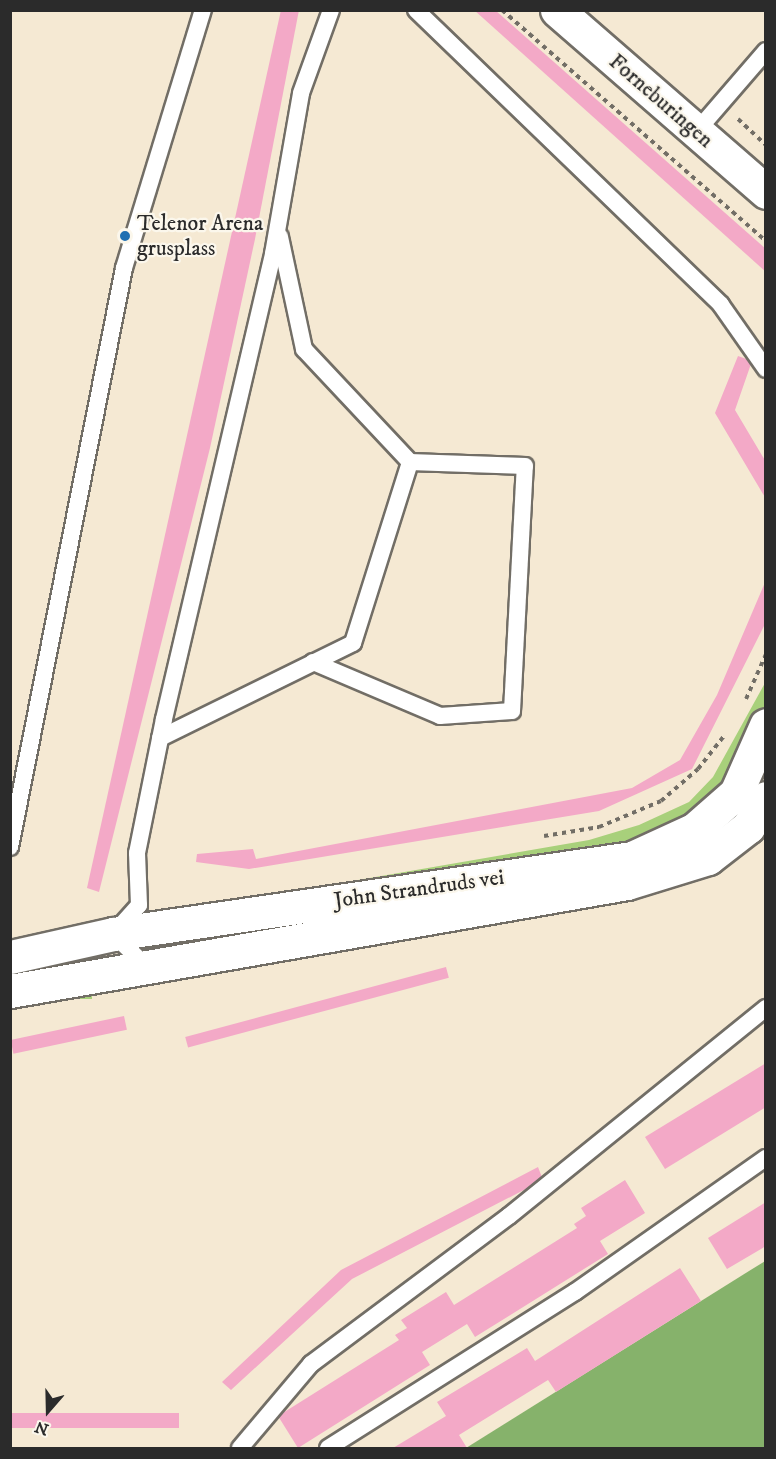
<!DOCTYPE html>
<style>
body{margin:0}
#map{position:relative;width:776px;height:1459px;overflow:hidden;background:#f5e9d3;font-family:"IM FELL DW Pica",serif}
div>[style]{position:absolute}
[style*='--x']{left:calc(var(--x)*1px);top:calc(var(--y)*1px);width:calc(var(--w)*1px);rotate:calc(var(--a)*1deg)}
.green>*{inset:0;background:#a8d07b;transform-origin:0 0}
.forest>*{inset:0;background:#86b26b}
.building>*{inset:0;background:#f3a9c7;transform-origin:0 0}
.path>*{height:4px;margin-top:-2px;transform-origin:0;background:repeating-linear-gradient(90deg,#726e66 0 4.5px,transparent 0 9px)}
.roads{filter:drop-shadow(2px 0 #726e66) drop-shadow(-2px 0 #726e66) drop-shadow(0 2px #726e66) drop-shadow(0 -2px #726e66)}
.lane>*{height:16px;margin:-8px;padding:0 8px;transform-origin:8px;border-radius:8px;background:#fff}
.secondary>*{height:33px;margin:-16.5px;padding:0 16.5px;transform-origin:16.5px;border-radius:16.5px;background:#fff}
.dots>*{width:16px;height:16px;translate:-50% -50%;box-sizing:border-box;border:3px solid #fbf7ec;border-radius:50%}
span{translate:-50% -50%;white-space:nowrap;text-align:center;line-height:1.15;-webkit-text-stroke:4.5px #fbf7ec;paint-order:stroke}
.street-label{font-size:22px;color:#2b2b2b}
.poi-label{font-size:22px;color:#2b2b2b}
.left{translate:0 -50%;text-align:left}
.frame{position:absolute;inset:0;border:12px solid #2b2b2b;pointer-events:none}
.north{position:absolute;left:18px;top:1381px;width:60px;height:60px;-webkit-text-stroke:4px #fbf7ec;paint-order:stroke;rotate:200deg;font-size:16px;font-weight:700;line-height:24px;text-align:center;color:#2b2b2b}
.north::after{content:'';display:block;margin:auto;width:21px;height:27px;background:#2b2b2b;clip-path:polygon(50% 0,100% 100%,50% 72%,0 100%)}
</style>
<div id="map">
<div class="green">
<div style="clip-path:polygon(765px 683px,765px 712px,726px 781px,691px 815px,626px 844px,236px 901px,589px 840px,639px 825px,689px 802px,713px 777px)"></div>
<div style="left:92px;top:985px;width:14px;height:82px;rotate:90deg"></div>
</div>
<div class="forest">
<div style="clip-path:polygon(765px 1261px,765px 1448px,466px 1448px)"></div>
</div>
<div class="building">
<div style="clip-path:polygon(281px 10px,299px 10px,255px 239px,210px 448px,99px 892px,87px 888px)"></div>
<div style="clip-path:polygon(474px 10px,495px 10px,766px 249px,766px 272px)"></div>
<div style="clip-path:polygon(738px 356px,752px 361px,735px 410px,766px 462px,766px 499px,715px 413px)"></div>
<div style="clip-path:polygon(766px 580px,766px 622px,692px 769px,599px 811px,249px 869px,196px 862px,197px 854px,253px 849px,256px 859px,632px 788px,680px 760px,717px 695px)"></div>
<div style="left:446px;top:967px;width:11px;height:270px;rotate:75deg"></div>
<div style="left:124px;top:1016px;width:14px;height:116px;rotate:78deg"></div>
<div style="clip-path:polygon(766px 1063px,766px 1107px,665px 1169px,645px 1137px)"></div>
<div style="clip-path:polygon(538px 1167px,543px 1180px,352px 1279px,231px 1390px,222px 1382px,341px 1270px)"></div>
<div style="clip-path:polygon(625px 1180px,645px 1213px,600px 1241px,608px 1254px,475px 1337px,467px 1324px,422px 1352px,430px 1365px,298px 1448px,278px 1416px,399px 1340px,395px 1335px,407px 1328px,401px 1320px,446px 1292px,454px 1305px,577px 1228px,574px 1224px,586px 1216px,581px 1208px)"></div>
<div style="clip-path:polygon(766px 1202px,766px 1246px,727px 1269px,708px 1238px)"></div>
<div style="clip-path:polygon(680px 1268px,701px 1301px,556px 1392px,548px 1380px,459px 1435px,467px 1448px,393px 1448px,446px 1416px,437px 1402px,527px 1348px,535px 1361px)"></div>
<div style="left:179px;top:1413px;width:15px;height:169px;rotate:90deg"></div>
</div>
<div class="path">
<div style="--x:502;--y:10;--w:351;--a:41.2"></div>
<div style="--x:738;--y:119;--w:38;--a:43"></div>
<div style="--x:746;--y:699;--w:49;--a:-66"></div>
<div style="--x:544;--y:836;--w:56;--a:-9.3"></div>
<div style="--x:599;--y:827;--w:67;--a:-22.8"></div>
<div style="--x:661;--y:801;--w:49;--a:-40.9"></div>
<div style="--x:698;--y:769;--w:42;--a:-51.8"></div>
</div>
<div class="roads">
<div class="lane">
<div style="--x:416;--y:10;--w:424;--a:44"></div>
<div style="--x:721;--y:305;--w:78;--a:54.9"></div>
<div style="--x:696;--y:132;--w:107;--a:-49.2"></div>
<div style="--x:313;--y:662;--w:138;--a:23"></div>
<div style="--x:440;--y:716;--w:72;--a:-4"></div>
<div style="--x:512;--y:711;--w:245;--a:-87"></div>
<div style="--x:525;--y:466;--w:115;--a:-178"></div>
<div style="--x:160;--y:738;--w:215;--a:-26.2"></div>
<div style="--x:353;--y:643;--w:190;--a:-72.5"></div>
<div style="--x:410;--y:462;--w:155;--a:-133.2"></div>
<div style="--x:304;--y:349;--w:115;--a:-102.1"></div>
<div style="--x:10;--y:847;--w:590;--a:-78.86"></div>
<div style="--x:124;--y:268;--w:270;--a:-73"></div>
<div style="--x:147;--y:967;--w:47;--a:-135.9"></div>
<div style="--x:113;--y:934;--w:39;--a:-48"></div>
<div style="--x:139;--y:905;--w:52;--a:-92.2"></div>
<div style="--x:137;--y:853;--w:137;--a:-78.6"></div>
<div style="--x:164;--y:719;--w:478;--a:-76.8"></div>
<div style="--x:273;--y:254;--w:163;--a:-80.1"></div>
<div style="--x:301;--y:93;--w:88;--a:-70.1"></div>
<div style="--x:240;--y:1448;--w:110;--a:-49.8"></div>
<div style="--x:311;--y:1364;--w:247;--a:-36.8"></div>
<div style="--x:509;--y:1216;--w:331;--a:-39"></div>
<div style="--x:328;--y:1448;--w:292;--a:-32.3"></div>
<div style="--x:575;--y:1292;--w:233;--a:-35.1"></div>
</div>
<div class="secondary">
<div style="--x:557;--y:10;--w:277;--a:41"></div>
<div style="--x:10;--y:957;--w:106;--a:-12.6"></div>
<div style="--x:113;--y:934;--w:525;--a:-8.33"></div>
<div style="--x:632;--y:858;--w:69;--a:-24.7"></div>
<div style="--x:695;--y:829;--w:55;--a:-41.3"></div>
<div style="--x:736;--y:793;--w:74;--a:-66.2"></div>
<div style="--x:10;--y:991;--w:626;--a:-9.93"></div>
<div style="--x:627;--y:883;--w:85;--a:-17.2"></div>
<div style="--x:708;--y:858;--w:51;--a:-37.8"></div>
<div style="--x:748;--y:827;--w:34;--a:-58"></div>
</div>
</div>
<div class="dots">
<div style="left:125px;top:236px;background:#1f6fb2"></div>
</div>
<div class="street-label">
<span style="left:661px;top:101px;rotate:41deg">Forneburingen</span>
<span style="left:419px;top:889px;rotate:-8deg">John Strandruds vei</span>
</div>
<div class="poi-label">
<span class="left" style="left:137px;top:236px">Telenor Arena<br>grusplass</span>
</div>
<div class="frame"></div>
<div class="north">N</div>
</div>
